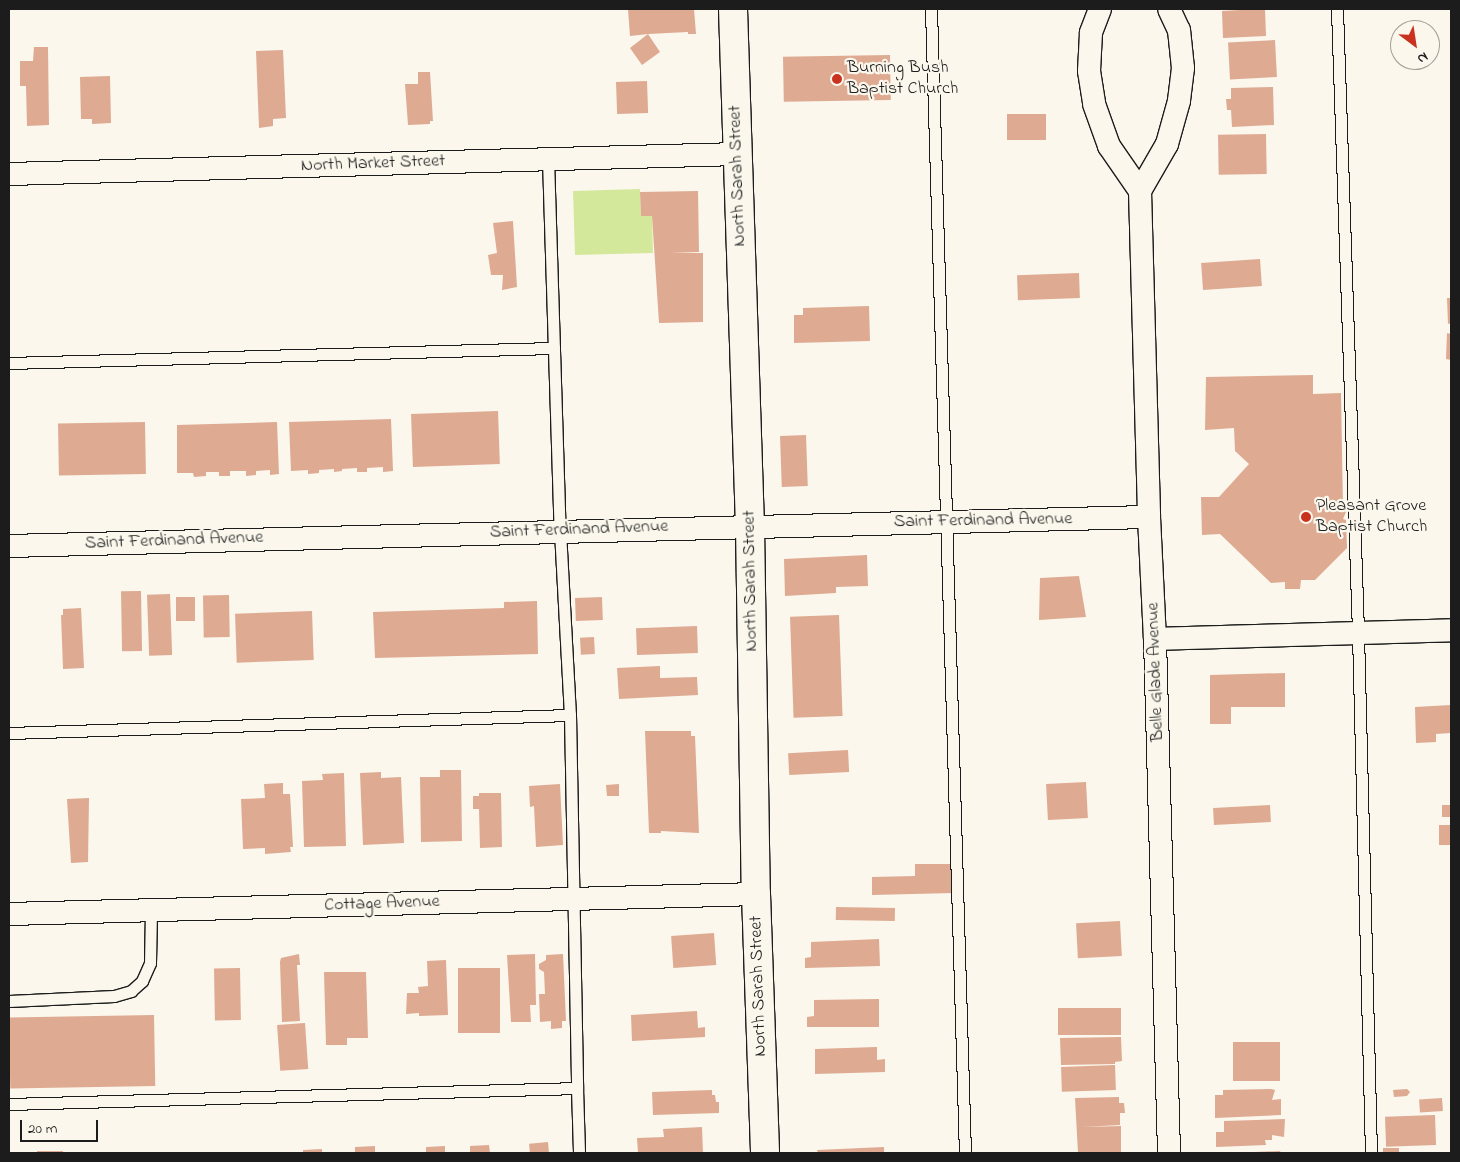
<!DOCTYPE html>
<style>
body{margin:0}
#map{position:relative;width:1460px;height:1162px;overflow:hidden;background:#fbf7ec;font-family:"Indie Flower",sans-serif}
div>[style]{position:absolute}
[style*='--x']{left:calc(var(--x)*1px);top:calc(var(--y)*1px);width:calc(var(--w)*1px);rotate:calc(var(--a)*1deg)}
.green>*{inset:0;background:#d4e89c}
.building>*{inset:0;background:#deaa92;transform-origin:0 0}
.roads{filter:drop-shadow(1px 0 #1c1c1c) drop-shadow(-1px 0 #1c1c1c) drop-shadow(0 1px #1c1c1c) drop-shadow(0 -1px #1c1c1c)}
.service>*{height:11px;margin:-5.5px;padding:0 5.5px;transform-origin:5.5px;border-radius:5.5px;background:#fbf7ec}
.minor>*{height:22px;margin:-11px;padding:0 11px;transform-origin:11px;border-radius:11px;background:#fbf7ec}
.tertiary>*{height:28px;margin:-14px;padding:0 14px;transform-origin:14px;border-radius:14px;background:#fbf7ec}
.dots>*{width:14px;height:14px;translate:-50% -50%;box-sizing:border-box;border:2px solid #fbf7ec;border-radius:50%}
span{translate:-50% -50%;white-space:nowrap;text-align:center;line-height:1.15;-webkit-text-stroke:4.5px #fbf7ec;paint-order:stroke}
.poi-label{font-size:18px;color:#1c1c1c}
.left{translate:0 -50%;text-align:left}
.street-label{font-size:18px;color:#1c1c1c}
.frame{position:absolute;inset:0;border:10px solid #1c1c1c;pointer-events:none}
.north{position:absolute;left:1390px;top:20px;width:50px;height:50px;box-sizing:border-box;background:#fbf7ec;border:1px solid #a29f99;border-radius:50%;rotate:149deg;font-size:14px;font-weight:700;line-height:20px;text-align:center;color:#1c1c1c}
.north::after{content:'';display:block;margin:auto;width:18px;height:22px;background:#c8321e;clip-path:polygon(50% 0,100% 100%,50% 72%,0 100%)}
.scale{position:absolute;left:20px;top:1120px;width:78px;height:22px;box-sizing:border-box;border:2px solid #1c1c1c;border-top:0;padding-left:6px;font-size:15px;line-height:18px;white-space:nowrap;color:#1c1c1c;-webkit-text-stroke:4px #fbf7ec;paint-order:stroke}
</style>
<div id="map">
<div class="green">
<div style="clip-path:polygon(640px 189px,641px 216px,652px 216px,653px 253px,575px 255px,573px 191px)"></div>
</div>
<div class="building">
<div style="clip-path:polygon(628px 9px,694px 9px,696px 34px,688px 34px,688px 32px,648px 34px,660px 52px,642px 65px,630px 48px,648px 34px,630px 36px)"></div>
<div style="clip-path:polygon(1258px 9px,1265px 9px,1266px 36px,1223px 38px,1222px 11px)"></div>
<div style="left:1275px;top:40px;width:37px;height:47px;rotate:87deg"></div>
<div style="clip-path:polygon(34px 47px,48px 47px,49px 125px,27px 126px,26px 86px,20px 86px,20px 61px,33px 61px)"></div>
<div style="clip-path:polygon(283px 50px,286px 118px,273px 119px,273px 126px,259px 128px,256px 51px)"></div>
<div style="left:890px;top:55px;width:45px;height:107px;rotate:89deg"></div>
<div style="clip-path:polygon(418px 72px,430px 72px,433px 121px,430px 121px,430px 124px,408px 125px,405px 84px,418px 84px)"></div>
<div style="clip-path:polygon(110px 76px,111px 123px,92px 124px,92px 119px,81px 119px,80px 77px)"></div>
<div style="left:647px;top:81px;width:32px;height:31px;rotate:88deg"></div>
<div style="clip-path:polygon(1273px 87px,1274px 125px,1232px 127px,1231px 110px,1227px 110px,1226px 99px,1231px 99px,1231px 88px)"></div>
<div style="left:1046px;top:114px;width:26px;height:39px;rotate:90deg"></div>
<div style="left:1266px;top:134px;width:40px;height:48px;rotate:89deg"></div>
<div style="clip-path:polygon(698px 191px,699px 252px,670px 253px,703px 253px,703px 322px,659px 323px,652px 216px,641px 216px,640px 192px)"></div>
<div style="clip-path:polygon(513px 221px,517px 287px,502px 290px,503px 275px,491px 275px,488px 255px,497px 253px,493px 223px)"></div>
<div style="left:1260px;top:259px;width:27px;height:59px;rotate:86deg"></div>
<div style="left:1079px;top:273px;width:25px;height:62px;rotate:88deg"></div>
<div style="clip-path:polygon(1447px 298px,1451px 298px,1451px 323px,1448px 324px)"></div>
<div style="clip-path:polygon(869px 306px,870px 341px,794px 343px,794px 315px,803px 315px,803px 308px)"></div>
<div style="clip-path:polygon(1447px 333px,1451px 334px,1451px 360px,1446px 359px)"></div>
<div style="clip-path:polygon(1313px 375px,1313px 394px,1341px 393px,1343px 509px,1346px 512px,1343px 519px,1346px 520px,1347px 548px,1315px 580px,1301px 580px,1300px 589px,1285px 589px,1285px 582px,1271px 583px,1220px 534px,1202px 535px,1201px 497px,1219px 497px,1249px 464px,1235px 451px,1234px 428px,1205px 430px,1206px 377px)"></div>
<div style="left:498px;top:411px;width:53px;height:87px;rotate:88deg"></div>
<div style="clip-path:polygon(391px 419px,393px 471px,383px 472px,383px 467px,367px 468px,367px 472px,357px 472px,357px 468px,342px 469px,342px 471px,334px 472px,334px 469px,319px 470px,319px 473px,308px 474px,308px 470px,291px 471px,289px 422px)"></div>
<div style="left:145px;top:422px;width:52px;height:87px;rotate:89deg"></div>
<div style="clip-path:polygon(277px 422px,279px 474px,270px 475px,270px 470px,256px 471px,256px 475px,246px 476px,246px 471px,230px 471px,230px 476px,219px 476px,219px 472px,206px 472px,206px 476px,194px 477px,193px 473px,177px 473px,177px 425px)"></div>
<div style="left:806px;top:435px;width:51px;height:26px;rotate:88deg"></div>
<div style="clip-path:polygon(867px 555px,868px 586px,836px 587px,836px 593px,785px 596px,784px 559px)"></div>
<div style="clip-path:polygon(1079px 576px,1086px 617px,1039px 620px,1040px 578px)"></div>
<div style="left:141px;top:591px;width:60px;height:20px;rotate:89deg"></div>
<div style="left:170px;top:594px;width:61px;height:23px;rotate:88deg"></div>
<div style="left:229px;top:595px;width:42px;height:26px;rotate:89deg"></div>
<div style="left:176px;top:597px;width:19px;height:24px"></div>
<div style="left:602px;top:597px;width:23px;height:27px;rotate:88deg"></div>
<div style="clip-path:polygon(537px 601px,538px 654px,375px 658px,373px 612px,504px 608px,504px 602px)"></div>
<div style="clip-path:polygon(81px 608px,84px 668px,63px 669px,61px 615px,63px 615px,63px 609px)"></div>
<div style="left:312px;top:611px;width:49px;height:77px;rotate:88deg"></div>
<div style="left:839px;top:615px;width:101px;height:49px;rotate:88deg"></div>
<div style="left:697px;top:626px;width:27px;height:61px;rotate:88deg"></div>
<div style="left:594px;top:637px;width:17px;height:14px;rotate:87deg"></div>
<div style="clip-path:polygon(660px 666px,660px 678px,697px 677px,698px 695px,619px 699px,617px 668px)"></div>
<div style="clip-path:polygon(1285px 673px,1285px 707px,1231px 707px,1231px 724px,1210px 724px,1210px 675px)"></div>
<div style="clip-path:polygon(1451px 705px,1451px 733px,1436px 734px,1436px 742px,1416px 743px,1415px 707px)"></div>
<div style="clip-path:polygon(645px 731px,691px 731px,691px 736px,695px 736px,699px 833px,661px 831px,661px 833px,649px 833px)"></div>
<div style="left:848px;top:750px;width:22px;height:60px;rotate:87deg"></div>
<div style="clip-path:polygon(440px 770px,461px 770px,462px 841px,421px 842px,420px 777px,440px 777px)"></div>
<div style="clip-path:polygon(381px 772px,381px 778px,401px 777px,404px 843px,363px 845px,360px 773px)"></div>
<div style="clip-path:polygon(344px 773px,346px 846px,304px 847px,302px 781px,323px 780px,322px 774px)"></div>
<div style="left:1086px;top:782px;width:36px;height:40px;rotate:87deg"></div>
<div style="clip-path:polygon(283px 783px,283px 794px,290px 794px,293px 847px,290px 847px,291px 852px,265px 854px,265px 848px,243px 849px,241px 799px,265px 798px,264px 784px)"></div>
<div style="clip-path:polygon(560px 784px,563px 845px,536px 847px,534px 806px,530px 807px,529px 786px)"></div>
<div style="clip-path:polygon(619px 784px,619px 796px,607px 796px,606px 785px)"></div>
<div style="clip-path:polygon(479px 793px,501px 793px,502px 847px,480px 848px,479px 809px,473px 809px,473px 796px,479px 796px)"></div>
<div style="clip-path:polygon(89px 798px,88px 862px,71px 863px,67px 799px)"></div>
<div style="left:1270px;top:805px;width:17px;height:57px;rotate:87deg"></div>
<div style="left:1442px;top:805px;width:9px;height:12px"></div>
<div style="left:1451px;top:825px;width:20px;height:12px;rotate:90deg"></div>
<div style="clip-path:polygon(915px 864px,953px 864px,953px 893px,872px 895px,872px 877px,915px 876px)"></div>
<div style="left:836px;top:907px;width:59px;height:13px;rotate:1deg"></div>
<div style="left:1120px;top:921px;width:35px;height:44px;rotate:87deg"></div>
<div style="left:714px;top:933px;width:32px;height:43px;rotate:86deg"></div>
<div style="clip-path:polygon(879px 939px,880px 966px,805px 968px,805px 958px,811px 957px,811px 942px)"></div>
<div style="clip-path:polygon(299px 954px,300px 965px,297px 965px,300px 1021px,282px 1022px,280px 962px,281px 958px)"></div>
<div style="clip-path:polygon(535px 954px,536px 1005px,530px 1005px,531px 1022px,511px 1022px,507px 955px)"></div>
<div style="clip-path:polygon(563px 954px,566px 1021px,562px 1021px,562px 1028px,551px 1029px,551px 1021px,540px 1022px,539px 994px,545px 994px,544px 972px,539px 969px,539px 964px,546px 960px,546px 955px)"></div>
<div style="clip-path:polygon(446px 960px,448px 1015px,419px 1016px,419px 1013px,406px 1014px,407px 993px,419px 993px,418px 987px,428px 986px,427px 961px)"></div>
<div style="left:240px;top:968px;width:52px;height:26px;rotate:89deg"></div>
<div style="left:458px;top:968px;width:42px;height:65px"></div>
<div style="clip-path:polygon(324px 972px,366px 972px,368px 1038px,347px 1038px,347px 1045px,326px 1045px)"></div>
<div style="clip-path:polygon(879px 999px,879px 1027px,807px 1027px,807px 1017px,814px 1016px,814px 1000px)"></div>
<div style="left:1121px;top:1008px;width:27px;height:63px;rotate:90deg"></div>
<div style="clip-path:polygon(697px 1011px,698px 1028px,705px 1027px,705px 1037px,632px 1041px,631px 1015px)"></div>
<div style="left:154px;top:1015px;width:71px;height:145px;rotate:89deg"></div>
<div style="left:305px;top:1023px;width:46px;height:28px;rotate:86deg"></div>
<div style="clip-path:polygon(1121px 1037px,1122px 1061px,1115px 1062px,1115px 1064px,1061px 1065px,1060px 1038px)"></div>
<div style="left:1233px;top:1042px;width:47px;height:39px"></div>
<div style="clip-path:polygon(877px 1047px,877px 1060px,885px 1059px,885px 1072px,815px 1074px,815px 1049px)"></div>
<div style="left:1115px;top:1065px;width:25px;height:54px;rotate:88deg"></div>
<div style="clip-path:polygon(1271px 1089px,1275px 1090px,1272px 1100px,1281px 1099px,1281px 1115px,1215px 1118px,1215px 1095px,1223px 1095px,1223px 1090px)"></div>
<div style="clip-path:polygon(1407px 1089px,1410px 1092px,1407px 1096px,1394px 1097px,1393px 1090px)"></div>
<div style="clip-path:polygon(712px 1090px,712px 1095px,715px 1095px,716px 1102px,719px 1102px,719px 1113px,653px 1115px,652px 1092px)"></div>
<div style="clip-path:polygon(1119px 1097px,1119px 1103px,1124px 1103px,1125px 1113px,1120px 1113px,1120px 1125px,1082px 1127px,1121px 1126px,1121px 1153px,1078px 1153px,1075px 1098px)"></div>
<div style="left:1442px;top:1098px;width:13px;height:23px;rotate:86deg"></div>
<div style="left:1435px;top:1115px;width:30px;height:50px;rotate:88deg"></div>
<div style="clip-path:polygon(1285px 1119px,1284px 1137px,1272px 1135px,1272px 1140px,1265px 1140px,1266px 1145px,1216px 1147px,1216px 1132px,1224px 1132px,1224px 1121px)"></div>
<div style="clip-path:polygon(702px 1127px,703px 1153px,638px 1153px,637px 1138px,664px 1137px,663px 1129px)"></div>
<div style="left:548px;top:1142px;width:11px;height:19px;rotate:85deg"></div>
<div style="clip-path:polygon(489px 1145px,490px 1153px,470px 1153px,470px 1146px)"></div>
<div style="clip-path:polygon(375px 1146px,375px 1153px,355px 1153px,355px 1147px)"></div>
<div style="clip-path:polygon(445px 1146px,445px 1153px,426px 1153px,426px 1147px)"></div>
<div style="clip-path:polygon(884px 1147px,884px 1153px,818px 1153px,817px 1150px)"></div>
<div style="left:1383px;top:1148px;width:16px;height:5px"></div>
<div style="clip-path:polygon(322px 1149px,322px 1153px,303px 1153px,303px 1150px)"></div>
<div style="left:37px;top:1151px;width:26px;height:2px"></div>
<div style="clip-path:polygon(1280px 1151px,1281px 1153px,1254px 1153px,1254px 1152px)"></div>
</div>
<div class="roads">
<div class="service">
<div style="--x:931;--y:9;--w:1145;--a:88.3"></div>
<div style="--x:1337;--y:9;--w:624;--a:88.07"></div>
<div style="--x:1358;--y:633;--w:520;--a:88.57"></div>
<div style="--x:548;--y:159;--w:372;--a:88.2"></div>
<div style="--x:560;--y:531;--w:184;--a:86.9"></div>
<div style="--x:570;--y:715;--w:373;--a:88.9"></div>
<div style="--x:9;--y:363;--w:545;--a:-1.58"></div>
<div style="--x:9;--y:733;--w:561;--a:-1.84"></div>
<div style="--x:9;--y:1001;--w:105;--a:-2.7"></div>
<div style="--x:114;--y:996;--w:18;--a:-16"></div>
<div style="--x:131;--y:991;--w:15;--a:-42"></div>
<div style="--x:142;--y:981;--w:20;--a:-66"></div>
<div style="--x:150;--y:963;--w:53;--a:-88.9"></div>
<div style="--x:9;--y:1104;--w:568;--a:-1.61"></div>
<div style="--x:577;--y:1088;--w:65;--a:88.2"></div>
</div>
<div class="minor">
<div style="--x:1100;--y:9;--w:26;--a:111"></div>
<div style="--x:1091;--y:33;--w:38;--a:93"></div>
<div style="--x:1089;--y:71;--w:33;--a:81"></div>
<div style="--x:1094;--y:104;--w:45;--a:70.3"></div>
<div style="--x:1109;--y:146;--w:55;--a:55.4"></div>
<div style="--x:1169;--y:9;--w:23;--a:65"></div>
<div style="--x:1179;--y:30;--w:38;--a:84"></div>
<div style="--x:1183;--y:68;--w:33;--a:97"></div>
<div style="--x:1179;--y:101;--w:45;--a:105.6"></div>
<div style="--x:1167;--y:144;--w:54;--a:119.9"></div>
<div style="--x:1140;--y:191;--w:326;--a:88.4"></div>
<div style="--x:1149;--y:517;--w:122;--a:87.2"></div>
<div style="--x:1155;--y:639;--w:514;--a:88.44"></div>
<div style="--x:9;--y:174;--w:729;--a:-1.57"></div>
<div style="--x:9;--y:546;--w:1140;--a:-1.46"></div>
<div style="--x:1155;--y:639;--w:296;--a:-1.7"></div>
<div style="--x:9;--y:914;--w:747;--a:-1.53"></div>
</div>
<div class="tertiary">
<div style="--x:733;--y:9;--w:517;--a:88.12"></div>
<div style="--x:750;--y:526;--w:368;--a:89.1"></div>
<div style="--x:756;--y:894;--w:259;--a:88"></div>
</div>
</div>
<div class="dots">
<div style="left:837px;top:79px;background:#c8321e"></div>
<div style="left:1306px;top:517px;background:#c8321e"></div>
</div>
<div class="poi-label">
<span class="left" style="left:847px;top:79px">Burning Bush<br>Baptist Church</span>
<span class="left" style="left:1316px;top:517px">Pleasant Grove<br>Baptist Church</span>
</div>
<div class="street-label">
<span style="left:373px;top:164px;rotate:-2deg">North Market Street</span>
<span style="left:738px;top:176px;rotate:-92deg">North Sarah Street</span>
<span style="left:983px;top:521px;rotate:-1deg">Saint Ferdinand Avenue</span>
<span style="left:579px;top:530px;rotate:-2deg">Saint Ferdinand Avenue</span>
<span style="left:174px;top:541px;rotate:-2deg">Saint Ferdinand Avenue</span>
<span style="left:751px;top:581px;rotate:-91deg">North Sarah Street</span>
<span style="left:1156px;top:672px;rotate:-92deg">Belle Glade Avenue</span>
<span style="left:382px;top:904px;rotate:-2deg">Cottage Avenue</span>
<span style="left:759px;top:986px;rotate:-92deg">North Sarah Street</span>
</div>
<div class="frame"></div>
<div class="north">N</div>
<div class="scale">20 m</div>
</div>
